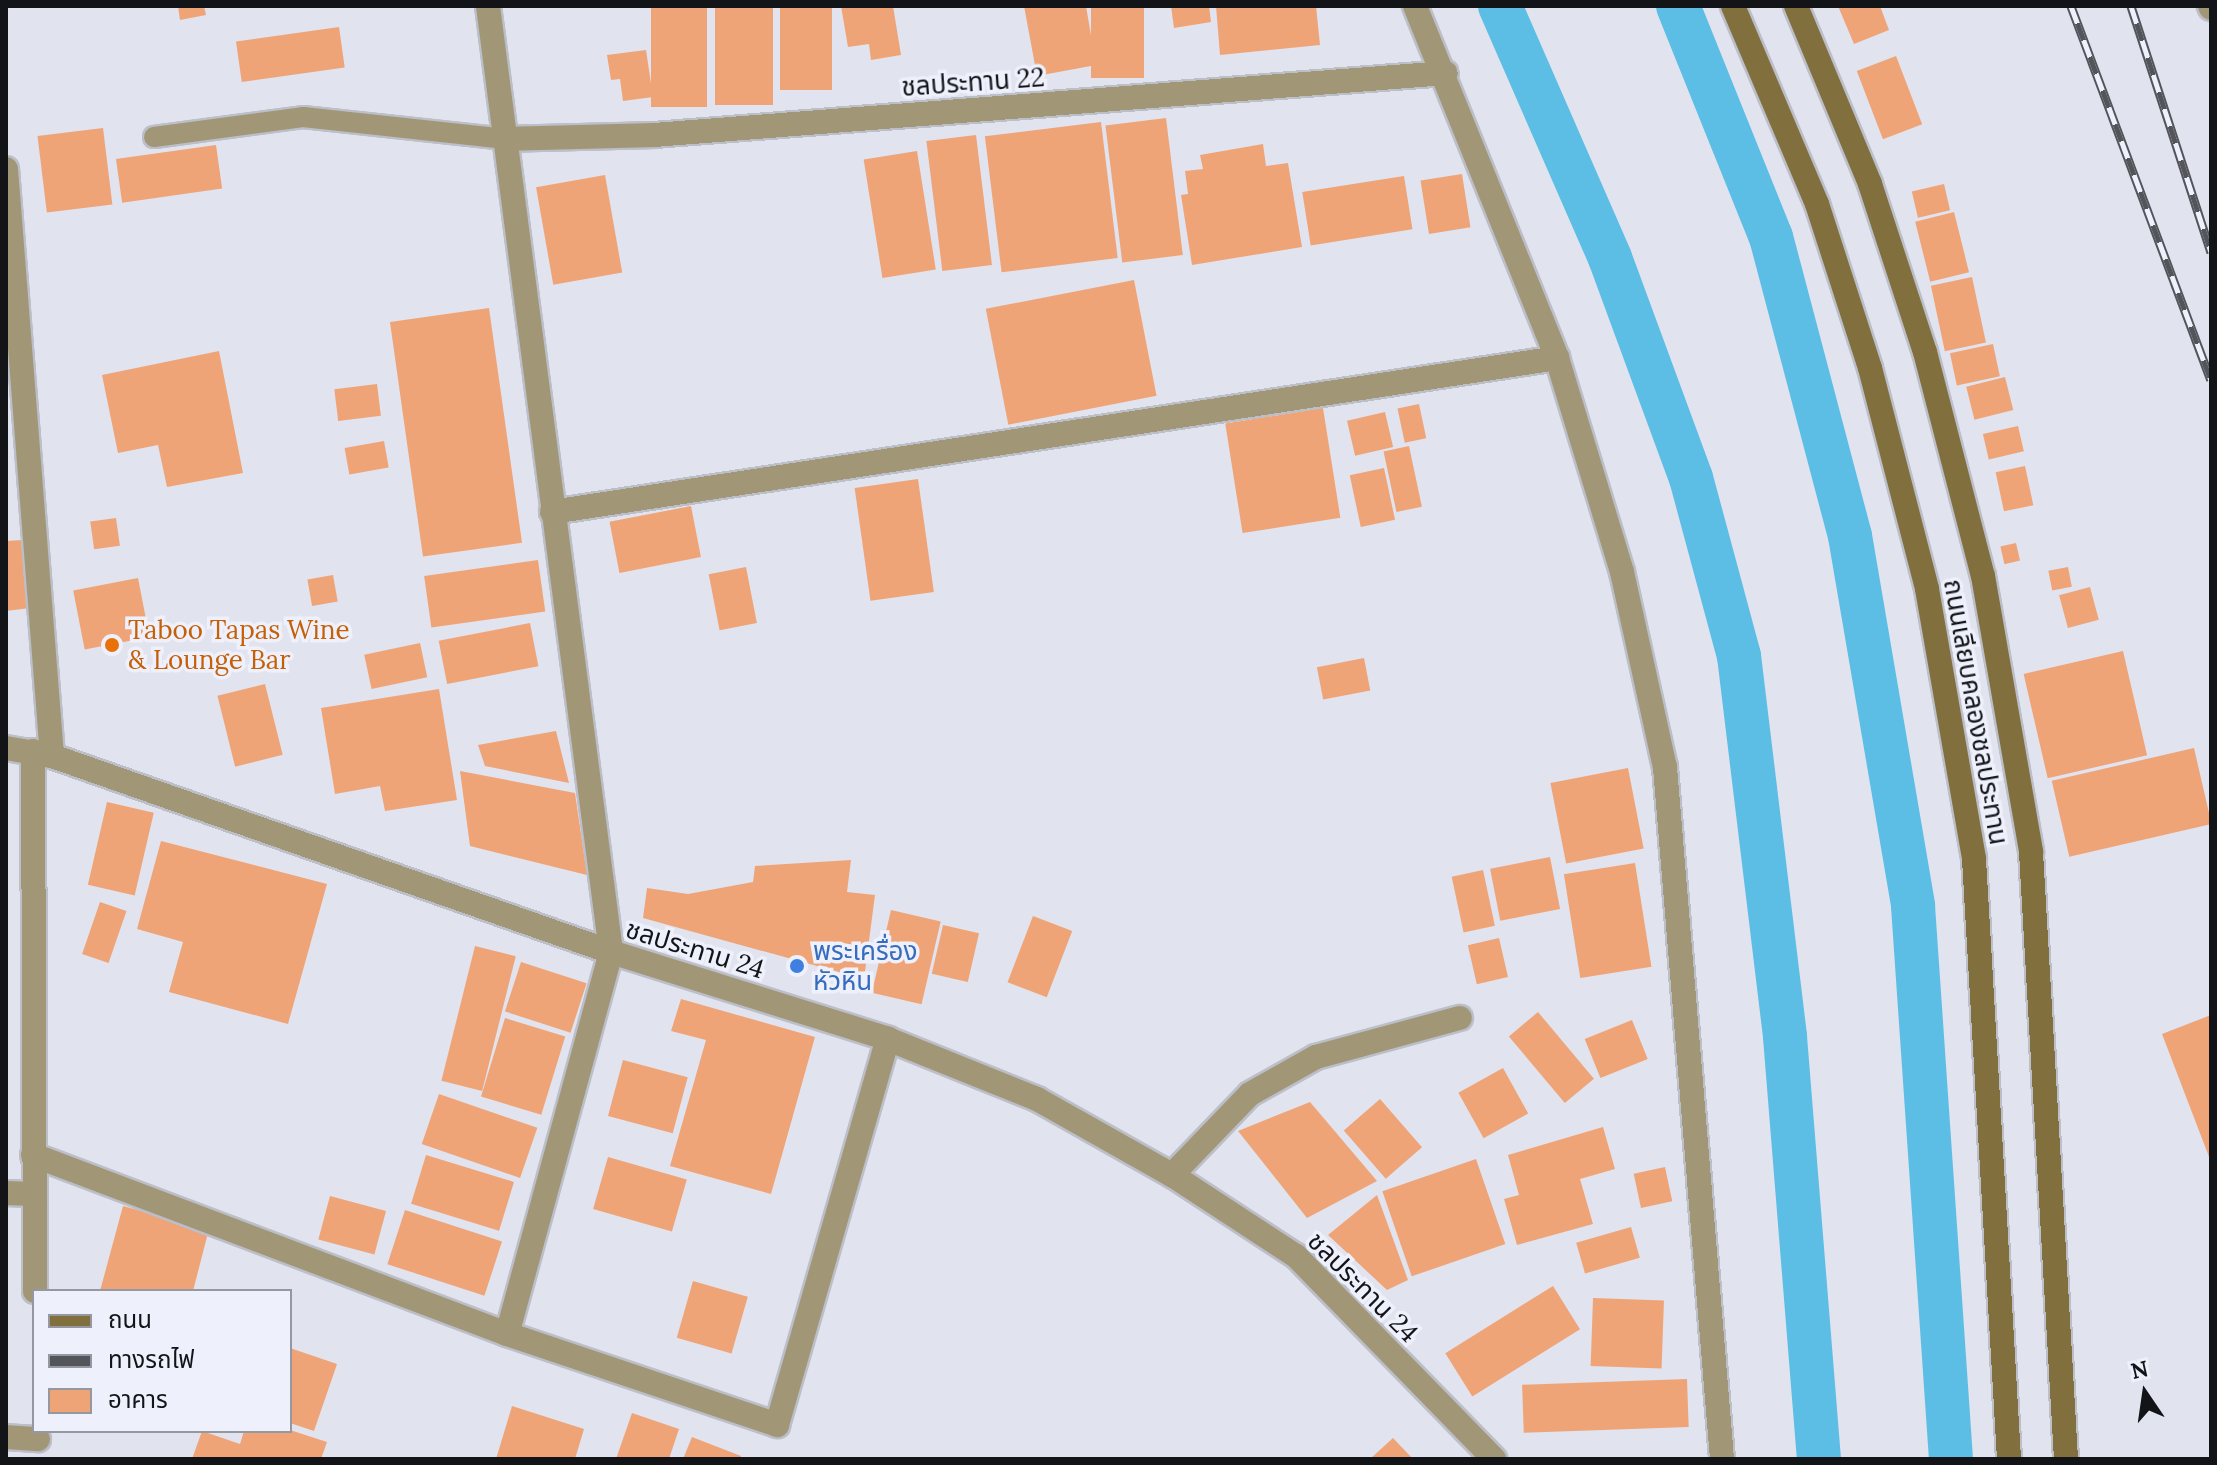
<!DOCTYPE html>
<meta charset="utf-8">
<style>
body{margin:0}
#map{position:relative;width:2217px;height:1465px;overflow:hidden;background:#e1e3ef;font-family:Lora,"Noto Sans Thai",serif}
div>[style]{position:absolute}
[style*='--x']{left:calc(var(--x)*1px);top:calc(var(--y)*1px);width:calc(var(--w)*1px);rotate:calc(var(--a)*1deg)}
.canal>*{height:44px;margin:-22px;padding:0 22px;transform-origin:22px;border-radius:22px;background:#5cbee5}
.building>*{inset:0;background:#efa477;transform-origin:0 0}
.roads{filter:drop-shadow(2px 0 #bcbec8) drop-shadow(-2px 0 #bcbec8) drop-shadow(0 2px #bcbec8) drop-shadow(0 -2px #bcbec8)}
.lane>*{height:20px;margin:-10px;padding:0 10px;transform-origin:10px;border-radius:10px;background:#a19675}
.street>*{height:24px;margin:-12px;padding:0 12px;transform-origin:12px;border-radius:12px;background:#a19675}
.secondary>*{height:24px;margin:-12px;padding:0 12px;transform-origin:12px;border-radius:12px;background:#81703d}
.rail>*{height:9px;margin-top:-4.5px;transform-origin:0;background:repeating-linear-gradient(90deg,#eef0fc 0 18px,#53555b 0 36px);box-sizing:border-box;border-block:2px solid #53555b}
.dots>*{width:22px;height:22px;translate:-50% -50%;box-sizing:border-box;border:4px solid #eef0fc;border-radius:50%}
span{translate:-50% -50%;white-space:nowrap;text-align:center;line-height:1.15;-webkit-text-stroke:7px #eef0fc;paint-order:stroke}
.street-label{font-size:26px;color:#131418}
.food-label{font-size:26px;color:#c56008}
.left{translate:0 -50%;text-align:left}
.shop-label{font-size:26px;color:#366cbe}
.frame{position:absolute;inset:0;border:8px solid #131418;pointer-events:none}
.legend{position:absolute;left:32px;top:1289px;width:260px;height:144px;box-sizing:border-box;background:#eef0fc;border:2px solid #9698a1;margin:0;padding:10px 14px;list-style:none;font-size:24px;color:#131418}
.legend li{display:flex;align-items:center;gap:16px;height:40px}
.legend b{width:40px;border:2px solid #9698a1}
.north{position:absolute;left:2105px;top:1353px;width:80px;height:80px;-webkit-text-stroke:6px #eef0fc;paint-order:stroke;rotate:347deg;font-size:22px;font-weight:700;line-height:32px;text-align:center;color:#131418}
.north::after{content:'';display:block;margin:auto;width:28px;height:36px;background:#131418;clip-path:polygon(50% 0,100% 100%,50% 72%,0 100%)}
</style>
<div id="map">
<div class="canal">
<div style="--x:1500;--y:6;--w:275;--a:66.4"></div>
<div style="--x:1610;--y:258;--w:234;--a:69.8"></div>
<div style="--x:1691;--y:478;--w:184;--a:74.9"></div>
<div style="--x:1739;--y:656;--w:384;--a:83.1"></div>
<div style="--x:1785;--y:1037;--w:423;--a:85.4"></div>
<div style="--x:1678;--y:6;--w:249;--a:68.1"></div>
<div style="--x:1771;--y:237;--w:309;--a:75.2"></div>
<div style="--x:1850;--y:536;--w:375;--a:80.3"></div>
<div style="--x:1913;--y:906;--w:554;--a:86.07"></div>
</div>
<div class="building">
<div style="clip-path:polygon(178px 6px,204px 6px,206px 15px,180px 20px)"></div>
<div style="left:651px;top:6px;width:56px;height:101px"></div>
<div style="left:715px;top:6px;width:58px;height:99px"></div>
<div style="left:780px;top:6px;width:52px;height:84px"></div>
<div style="clip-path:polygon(841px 6px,893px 6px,901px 55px,871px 60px,869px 44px,848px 47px)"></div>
<div style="clip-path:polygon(1024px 6px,1086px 6px,1096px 65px,1037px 76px)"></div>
<div style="left:1091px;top:6px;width:53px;height:72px"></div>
<div style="clip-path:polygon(1171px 6px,1209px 6px,1211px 22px,1174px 28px)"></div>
<div style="clip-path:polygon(1216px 6px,1316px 6px,1320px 45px,1220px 55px)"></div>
<div style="clip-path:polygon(1838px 6px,1880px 6px,1889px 30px,1854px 44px)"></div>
<div style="left:339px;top:27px;width:41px;height:104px;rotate:82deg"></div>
<div style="clip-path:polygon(646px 50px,653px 97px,623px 101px,620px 79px,611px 80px,607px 55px)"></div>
<div style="left:1896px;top:56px;width:73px;height:42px;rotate:69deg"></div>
<div style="left:1166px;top:118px;width:138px;height:61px;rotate:83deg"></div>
<div style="left:1101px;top:122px;width:137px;height:117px;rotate:83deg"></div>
<div style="left:103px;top:128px;width:77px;height:66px;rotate:83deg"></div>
<div style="left:976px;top:135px;width:131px;height:50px;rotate:83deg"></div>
<div style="clip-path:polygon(1263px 144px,1266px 166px,1288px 163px,1302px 247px,1192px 265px,1181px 195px,1188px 194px,1185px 171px,1203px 169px,1200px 155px)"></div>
<div style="left:216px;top:145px;width:44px;height:101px;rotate:82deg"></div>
<div style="left:917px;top:151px;width:120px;height:54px;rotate:81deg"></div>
<div style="left:1462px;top:174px;width:54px;height:42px;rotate:81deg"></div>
<div style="left:605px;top:175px;width:99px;height:70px;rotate:80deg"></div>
<div style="left:1404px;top:176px;width:54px;height:103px;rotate:81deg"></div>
<div style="left:1944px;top:184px;width:27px;height:33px;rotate:77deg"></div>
<div style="left:1954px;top:212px;width:62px;height:40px;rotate:76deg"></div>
<div style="left:1972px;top:277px;width:67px;height:42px;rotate:78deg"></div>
<div style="left:1134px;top:280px;width:118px;height:151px;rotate:79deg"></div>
<div style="left:489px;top:308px;width:237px;height:100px;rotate:82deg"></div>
<div style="left:1993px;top:344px;width:33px;height:44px;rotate:78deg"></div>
<div style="clip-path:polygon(219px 351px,243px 473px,167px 487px,158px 445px,118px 453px,102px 375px)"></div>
<div style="left:2005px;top:377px;width:34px;height:40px;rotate:76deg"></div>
<div style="left:377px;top:384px;width:32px;height:43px;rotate:83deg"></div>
<div style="left:1419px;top:404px;width:35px;height:22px;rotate:78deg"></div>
<div style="left:1323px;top:408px;width:111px;height:99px;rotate:81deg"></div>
<div style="left:1385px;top:412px;width:36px;height:39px;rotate:77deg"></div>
<div style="left:2018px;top:426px;width:26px;height:36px;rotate:77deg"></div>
<div style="left:384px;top:441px;width:27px;height:40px;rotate:80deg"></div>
<div style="left:1409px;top:446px;width:62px;height:26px;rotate:78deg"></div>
<div style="left:2025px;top:466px;width:40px;height:30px;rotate:78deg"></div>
<div style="left:1384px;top:468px;width:53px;height:35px;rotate:78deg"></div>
<div style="left:918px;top:479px;width:114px;height:64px;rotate:82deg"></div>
<div style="left:691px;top:506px;width:52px;height:83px;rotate:79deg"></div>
<div style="left:116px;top:518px;width:28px;height:26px;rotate:82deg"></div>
<div style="clip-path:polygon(22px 540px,30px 608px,6px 611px,6px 541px)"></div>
<div style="left:2016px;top:543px;width:18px;height:16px;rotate:77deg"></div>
<div style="left:538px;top:560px;width:52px;height:115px;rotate:82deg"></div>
<div style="left:746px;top:567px;width:57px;height:38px;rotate:79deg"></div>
<div style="left:2068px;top:567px;width:20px;height:20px;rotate:79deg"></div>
<div style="left:333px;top:575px;width:27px;height:26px;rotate:80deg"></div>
<div style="left:138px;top:578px;width:60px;height:66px;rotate:79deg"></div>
<div style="left:2090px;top:587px;width:34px;height:32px;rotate:75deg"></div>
<div style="left:530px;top:623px;width:44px;height:93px;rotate:79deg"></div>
<div style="left:420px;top:643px;width:35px;height:57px;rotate:78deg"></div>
<div style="left:2123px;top:651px;width:107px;height:102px;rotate:77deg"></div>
<div style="left:1364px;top:658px;width:33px;height:48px;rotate:79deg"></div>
<div style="left:265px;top:684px;width:73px;height:49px;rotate:76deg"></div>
<div style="clip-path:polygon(439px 689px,457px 800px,385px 811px,380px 786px,335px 794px,321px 708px)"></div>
<div style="clip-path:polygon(556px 731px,569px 783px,485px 766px,478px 745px)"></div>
<div style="left:2194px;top:748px;width:78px;height:146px;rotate:77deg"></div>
<div style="left:1628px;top:768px;width:82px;height:79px;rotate:79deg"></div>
<div style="clip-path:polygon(460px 771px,575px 793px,587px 875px,470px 846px)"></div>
<div style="left:107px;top:802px;width:48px;height:85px;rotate:13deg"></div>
<div style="clip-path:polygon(161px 841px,327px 884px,288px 1024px,169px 992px,183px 942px,137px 929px)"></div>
<div style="left:1550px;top:857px;width:53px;height:61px;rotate:79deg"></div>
<div style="clip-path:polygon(851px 860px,847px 892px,875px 895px,864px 979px,643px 918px,647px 888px,688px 894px,753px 882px,755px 866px)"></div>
<div style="left:1635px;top:863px;width:105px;height:72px;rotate:81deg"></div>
<div style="left:1483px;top:870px;width:57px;height:32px;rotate:78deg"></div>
<div style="left:100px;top:902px;width:28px;height:55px;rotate:19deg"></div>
<div style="left:891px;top:910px;width:51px;height:85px;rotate:13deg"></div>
<div style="left:1033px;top:916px;width:42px;height:71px;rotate:21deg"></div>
<div style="left:943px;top:925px;width:37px;height:50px;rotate:13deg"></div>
<div style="left:1499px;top:938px;width:40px;height:32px;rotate:77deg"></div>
<div style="left:475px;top:946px;width:42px;height:139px;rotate:14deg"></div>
<div style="left:521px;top:962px;width:69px;height:52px;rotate:18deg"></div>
<div style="clip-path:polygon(681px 999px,815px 1037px,771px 1194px,670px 1166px,706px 1040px,671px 1031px)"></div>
<div style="left:1538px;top:1012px;width:87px;height:38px;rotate:50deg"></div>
<div style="clip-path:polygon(2211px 1015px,2211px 1162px,2162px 1034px)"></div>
<div style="left:505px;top:1018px;width:63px;height:82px;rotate:17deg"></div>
<div style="left:1632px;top:1020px;width:42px;height:51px;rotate:68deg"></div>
<div style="left:623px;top:1060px;width:67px;height:58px;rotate:15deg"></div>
<div style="left:1503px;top:1068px;width:52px;height:51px;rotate:61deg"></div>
<div style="left:439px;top:1094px;width:104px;height:53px;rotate:19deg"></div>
<div style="left:1380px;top:1099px;width:64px;height:48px;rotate:49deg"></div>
<div style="clip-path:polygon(1310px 1102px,1377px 1181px,1307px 1218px,1238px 1131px)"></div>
<div style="clip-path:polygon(1603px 1127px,1615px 1169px,1580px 1179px,1593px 1224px,1517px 1245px,1504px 1199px,1519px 1195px,1508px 1155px)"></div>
<div style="left:426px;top:1155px;width:92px;height:51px;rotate:17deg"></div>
<div style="left:608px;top:1157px;width:82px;height:54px;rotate:16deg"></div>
<div style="left:1476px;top:1159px;width:90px;height:99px;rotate:71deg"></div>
<div style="left:1665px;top:1167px;width:35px;height:32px;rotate:78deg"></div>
<div style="clip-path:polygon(1377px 1195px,1408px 1280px,1387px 1290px,1328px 1235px)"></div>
<div style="left:330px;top:1196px;width:58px;height:45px;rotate:15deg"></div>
<div style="clip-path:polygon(123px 1206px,209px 1229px,193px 1291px,100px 1291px)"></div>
<div style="left:405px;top:1210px;width:102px;height:57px;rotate:18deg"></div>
<div style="left:1631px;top:1227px;width:32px;height:57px;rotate:74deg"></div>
<div style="left:693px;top:1281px;width:57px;height:59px;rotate:16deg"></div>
<div style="left:1553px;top:1286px;width:51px;height:127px;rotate:58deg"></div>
<div style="left:1593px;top:1298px;width:71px;height:68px;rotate:2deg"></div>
<div style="clip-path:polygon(290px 1348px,337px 1364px,314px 1431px,290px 1423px)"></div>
<div style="left:1687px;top:1379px;width:48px;height:165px;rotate:88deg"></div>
<div style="clip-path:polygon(512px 1406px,584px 1429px,575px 1459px,496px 1459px)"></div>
<div style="clip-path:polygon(632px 1413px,679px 1429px,669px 1459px,616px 1459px)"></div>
<div style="clip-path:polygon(290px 1430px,327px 1442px,321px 1459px,192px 1459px,202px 1431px,240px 1444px,244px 1431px)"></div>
<div style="clip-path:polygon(692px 1437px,741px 1456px,740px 1459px,683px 1459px)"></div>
<div style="clip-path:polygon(1393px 1438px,1413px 1459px,1370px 1459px)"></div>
</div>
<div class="roads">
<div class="lane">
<div style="--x:154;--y:137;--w:150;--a:-7.6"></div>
<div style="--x:303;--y:117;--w:202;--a:6.2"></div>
</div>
<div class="street">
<div style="--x:488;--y:6;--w:954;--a:82.59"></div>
<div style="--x:611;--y:952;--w:396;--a:105.2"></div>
<div style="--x:1415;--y:6;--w:380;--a:68"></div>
<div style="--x:1557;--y:358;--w:224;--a:73.1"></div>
<div style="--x:1622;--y:572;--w:200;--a:77.6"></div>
<div style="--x:1665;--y:767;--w:694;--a:85.29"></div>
<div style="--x:2210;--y:6;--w:2;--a:63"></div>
<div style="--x:504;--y:139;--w:150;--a:-1.5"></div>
<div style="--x:654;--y:135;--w:794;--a:-4.48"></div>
<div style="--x:6;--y:169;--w:589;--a:85.52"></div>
<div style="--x:552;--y:512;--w:1017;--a:-8.71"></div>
<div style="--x:6;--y:748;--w:47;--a:9.9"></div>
<div style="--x:52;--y:756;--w:592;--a:19.32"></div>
<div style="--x:611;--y:952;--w:290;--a:17.4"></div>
<div style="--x:888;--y:1039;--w:161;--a:21.9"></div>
<div style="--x:1037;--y:1099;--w:155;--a:29.4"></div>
<div style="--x:1172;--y:1175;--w:148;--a:33.2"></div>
<div style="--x:1296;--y:1256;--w:284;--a:45.7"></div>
<div style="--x:33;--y:751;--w:540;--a:89.79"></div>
<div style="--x:33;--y:1155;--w:507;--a:20.69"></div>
<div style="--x:507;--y:1334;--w:285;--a:18.6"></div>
<div style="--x:777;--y:1425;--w:402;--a:-74"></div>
<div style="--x:1172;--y:1175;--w:112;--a:-46.1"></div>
<div style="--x:1250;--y:1094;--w:76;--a:-29.3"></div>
<div style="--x:1316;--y:1057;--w:149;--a:-15.2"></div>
<div style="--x:6;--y:1193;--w:27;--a:2"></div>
<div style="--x:6;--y:1437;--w:32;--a:4"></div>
</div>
<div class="secondary">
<div style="--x:1733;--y:6;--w:215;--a:67"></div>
<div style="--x:1817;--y:204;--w:172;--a:72.1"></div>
<div style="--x:1870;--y:368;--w:228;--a:75.5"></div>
<div style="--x:1927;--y:589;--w:274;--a:80.1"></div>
<div style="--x:1974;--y:859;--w:601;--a:86.66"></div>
<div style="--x:1796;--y:6;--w:193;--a:67.4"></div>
<div style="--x:1870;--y:184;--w:177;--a:71.9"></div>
<div style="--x:1925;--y:352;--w:231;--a:75.5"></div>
<div style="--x:1983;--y:576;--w:280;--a:80.1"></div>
<div style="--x:2031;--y:852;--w:608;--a:86.7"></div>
</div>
</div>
<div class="rail">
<div style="--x:2071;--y:6;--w:399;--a:69.5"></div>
<div style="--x:2131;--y:6;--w:259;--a:72"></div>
</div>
<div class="dots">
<div style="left:112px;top:645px;background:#e8710a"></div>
<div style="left:797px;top:966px;background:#3f7fe0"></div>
</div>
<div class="street-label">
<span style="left:973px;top:82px;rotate:-4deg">ชลประทาน 22</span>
<span style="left:1976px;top:712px;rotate:80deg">ถนนเลียบคลองชลประทาน</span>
<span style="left:695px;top:949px;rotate:17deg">ชลประทาน 24</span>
<span style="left:1363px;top:1287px;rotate:45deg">ชลประทาน 24</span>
</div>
<div class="food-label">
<span class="left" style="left:128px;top:645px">Taboo Tapas Wine<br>&amp; Lounge Bar</span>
</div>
<div class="shop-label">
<span class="left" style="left:813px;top:966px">พระเครื่อง<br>หัวหิน</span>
</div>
<div class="frame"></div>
<ul class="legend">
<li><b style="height:10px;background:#81703d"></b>ถนน</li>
<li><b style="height:10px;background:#53555b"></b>ทางรถไฟ</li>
<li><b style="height:22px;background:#efa477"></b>อาคาร</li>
</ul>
<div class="north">N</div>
</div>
